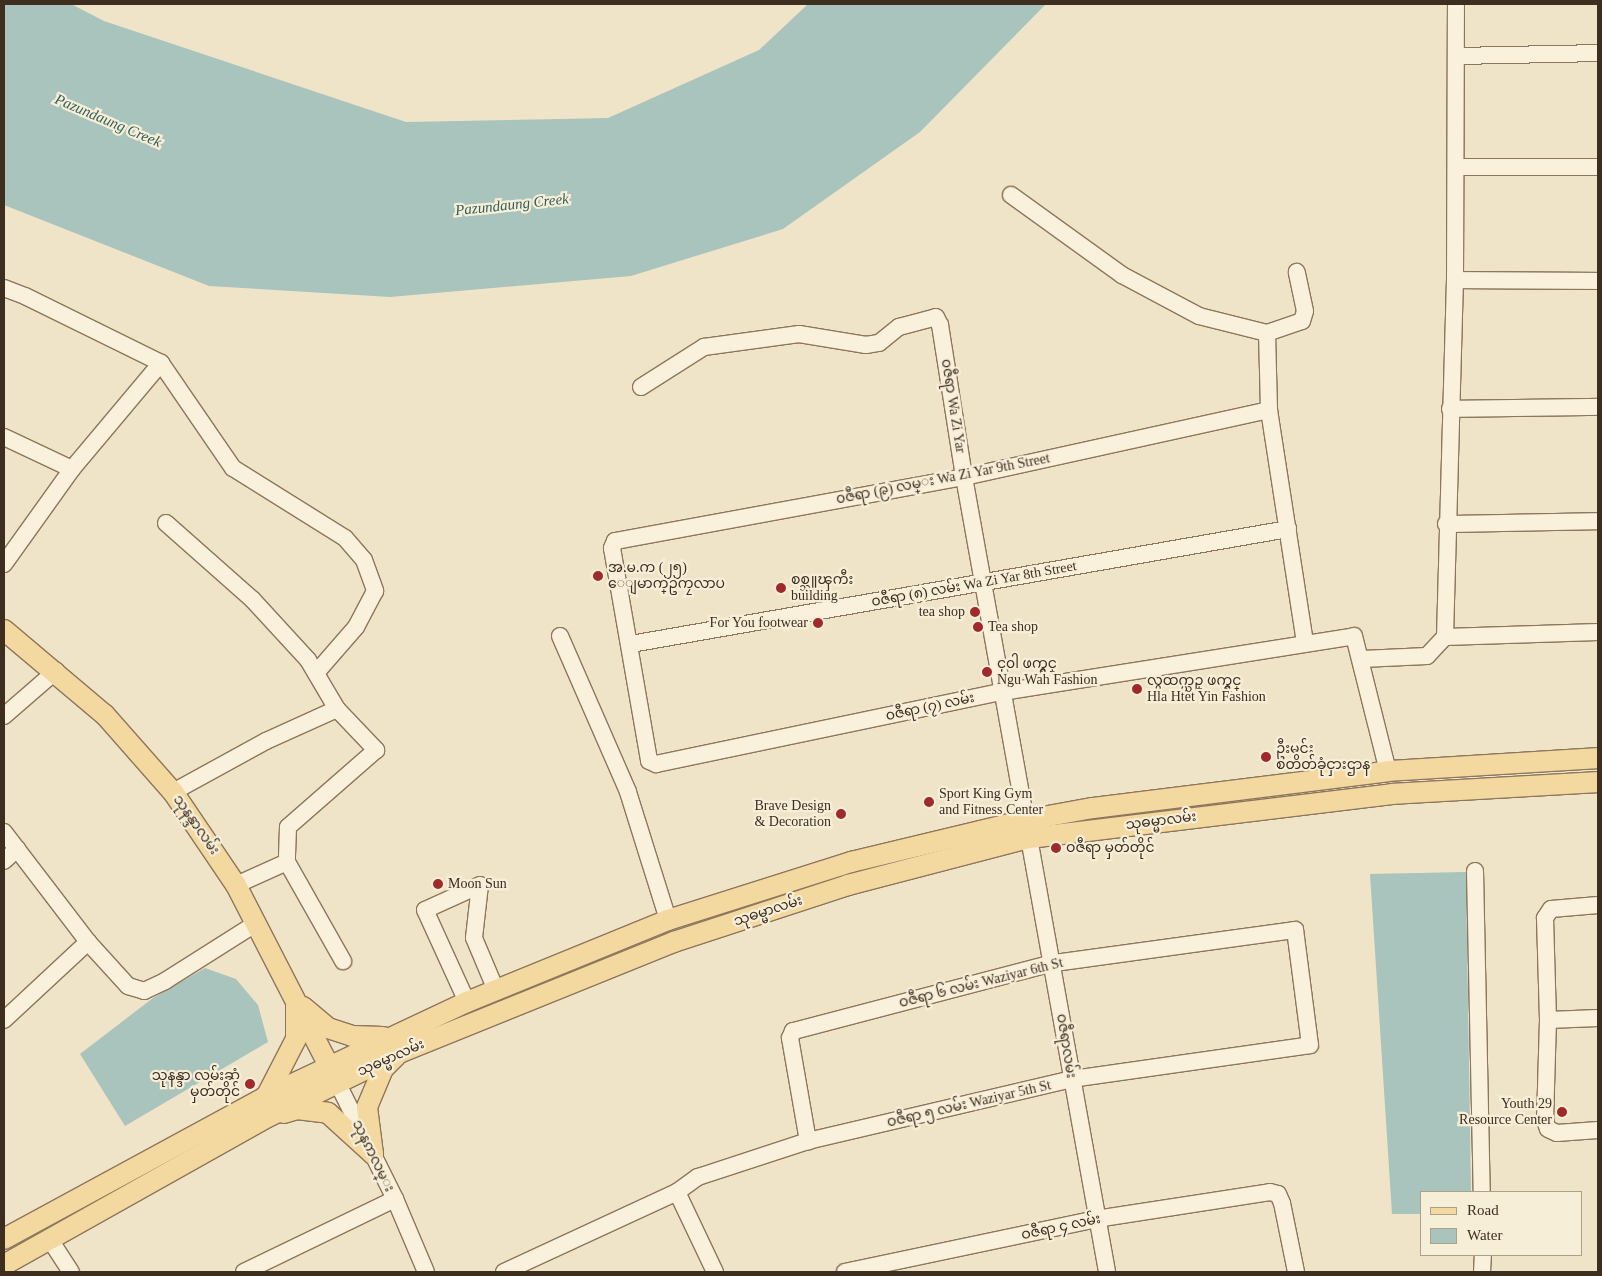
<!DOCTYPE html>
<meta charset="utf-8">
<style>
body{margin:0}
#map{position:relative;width:1602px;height:1276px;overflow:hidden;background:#f0e4c8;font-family:"Times New Roman","Noto Sans Myanmar",serif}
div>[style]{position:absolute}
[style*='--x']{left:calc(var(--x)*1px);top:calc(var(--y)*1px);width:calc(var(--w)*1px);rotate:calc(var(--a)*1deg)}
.water>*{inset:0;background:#a9c4bc}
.roads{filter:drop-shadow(1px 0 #8d765c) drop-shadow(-1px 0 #8d765c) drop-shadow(0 1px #8d765c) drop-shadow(0 -1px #8d765c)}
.minor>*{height:16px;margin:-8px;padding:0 8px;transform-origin:8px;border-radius:8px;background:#faf1dc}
.major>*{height:20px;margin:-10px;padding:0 10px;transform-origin:10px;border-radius:10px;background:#f3d9a0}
.dots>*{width:14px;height:14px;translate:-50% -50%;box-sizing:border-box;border:2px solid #f7eed8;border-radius:50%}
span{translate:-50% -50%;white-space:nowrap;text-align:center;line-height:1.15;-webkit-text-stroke:4.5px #f7eed8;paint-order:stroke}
.street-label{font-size:14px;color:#3d2e20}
.poi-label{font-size:14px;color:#3d2e20}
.left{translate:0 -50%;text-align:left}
.right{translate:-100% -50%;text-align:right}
.water-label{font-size:15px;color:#2f5d5a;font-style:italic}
.frame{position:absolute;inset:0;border:5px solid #3d2e20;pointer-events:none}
.legend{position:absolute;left:1420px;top:1191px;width:162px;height:65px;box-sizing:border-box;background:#f7eed8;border:1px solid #ada18e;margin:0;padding:6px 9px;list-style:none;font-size:15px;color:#3d2e20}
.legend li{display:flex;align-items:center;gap:10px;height:25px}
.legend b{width:25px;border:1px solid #ada18e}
</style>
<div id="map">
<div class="water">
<div style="clip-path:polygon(4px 4px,71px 4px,104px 21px,406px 122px,608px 118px,759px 50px,808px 4px,1046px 4px,920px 132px,783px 229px,631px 276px,390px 297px,209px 286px,4px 205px)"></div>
<div style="clip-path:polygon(1466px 872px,1471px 1192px,1421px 1192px,1421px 1214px,1392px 1214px,1370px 874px)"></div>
<div style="clip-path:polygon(205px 968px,236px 979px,258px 1005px,268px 1042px,125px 1126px,80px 1054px,153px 998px)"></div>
</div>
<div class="roads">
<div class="minor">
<div style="--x:1458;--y:56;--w:140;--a:-1.2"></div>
<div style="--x:1456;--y:167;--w:142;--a:0"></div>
<div style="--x:1011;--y:195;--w:137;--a:35.8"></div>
<div style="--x:1122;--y:275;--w:87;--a:28"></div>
<div style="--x:1199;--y:316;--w:70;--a:14"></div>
<div style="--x:1267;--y:333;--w:37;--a:-19"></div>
<div style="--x:1302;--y:321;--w:10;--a:-73"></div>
<div style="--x:1305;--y:311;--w:40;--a:-102"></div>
<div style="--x:1455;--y:280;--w:143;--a:0.4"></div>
<div style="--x:4;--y:288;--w:22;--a:21"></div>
<div style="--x:25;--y:296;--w:152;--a:26.2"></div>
<div style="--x:161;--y:363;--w:127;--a:55.6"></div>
<div style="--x:233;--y:468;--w:132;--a:32"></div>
<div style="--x:345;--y:538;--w:29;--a:49"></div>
<div style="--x:364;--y:560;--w:33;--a:70"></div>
<div style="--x:375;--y:591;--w:41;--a:117.8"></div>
<div style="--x:356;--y:627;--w:61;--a:131"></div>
<div style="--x:1267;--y:333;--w:77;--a:88.5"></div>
<div style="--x:1269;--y:410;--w:235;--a:81.2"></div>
<div style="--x:641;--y:387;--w:75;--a:-32.4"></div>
<div style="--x:704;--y:347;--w:96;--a:-7.8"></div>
<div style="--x:799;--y:334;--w:68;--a:9.3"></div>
<div style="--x:866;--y:345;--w:13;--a:-9"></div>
<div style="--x:879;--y:343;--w:26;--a:-39"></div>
<div style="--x:899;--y:327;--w:38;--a:-15"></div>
<div style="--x:936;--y:317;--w:9;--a:63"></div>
<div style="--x:940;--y:325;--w:154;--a:81"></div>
<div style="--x:964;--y:477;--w:349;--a:79.8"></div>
<div style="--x:1450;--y:409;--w:148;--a:-0.8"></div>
<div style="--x:1269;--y:410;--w:312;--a:167.6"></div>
<div style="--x:964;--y:477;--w:355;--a:169.6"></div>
<div style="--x:615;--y:541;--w:8;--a:113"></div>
<div style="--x:612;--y:548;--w:216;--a:80.1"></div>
<div style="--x:649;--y:761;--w:8;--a:23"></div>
<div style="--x:656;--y:764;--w:353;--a:-11.8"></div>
<div style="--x:1002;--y:692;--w:356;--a:-9"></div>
<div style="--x:1354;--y:636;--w:139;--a:75.9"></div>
<div style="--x:4;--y:437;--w:75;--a:25.2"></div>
<div style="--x:166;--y:523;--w:115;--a:41.5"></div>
<div style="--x:252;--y:599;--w:83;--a:47.4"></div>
<div style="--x:308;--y:660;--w:57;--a:59.4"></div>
<div style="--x:337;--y:709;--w:57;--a:46.4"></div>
<div style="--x:376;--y:750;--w:117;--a:138.8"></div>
<div style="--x:288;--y:827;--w:35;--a:92"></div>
<div style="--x:287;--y:862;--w:114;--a:60.5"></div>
<div style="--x:1446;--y:524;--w:152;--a:-1.1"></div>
<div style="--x:4;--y:564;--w:117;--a:-54.4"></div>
<div style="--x:72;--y:469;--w:138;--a:-50"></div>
<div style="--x:560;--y:636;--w:170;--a:66.4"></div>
<div style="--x:628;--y:792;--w:134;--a:72.6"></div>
<div style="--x:1445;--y:637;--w:153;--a:-1.9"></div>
<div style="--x:631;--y:644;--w:667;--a:-9.93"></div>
<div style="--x:1362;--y:659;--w:65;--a:-2.6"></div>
<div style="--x:1427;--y:656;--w:26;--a:-47"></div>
<div style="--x:1445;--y:637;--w:357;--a:-88.4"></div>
<div style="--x:1455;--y:280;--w:274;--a:-89.8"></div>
<div style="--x:4;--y:716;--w:69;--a:-40.9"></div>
<div style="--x:173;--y:792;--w:106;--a:-28.7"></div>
<div style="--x:266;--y:741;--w:78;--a:-24.3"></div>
<div style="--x:4;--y:832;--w:138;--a:52.6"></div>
<div style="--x:88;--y:942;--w:59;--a:47.7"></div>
<div style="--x:128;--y:986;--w:17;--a:17"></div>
<div style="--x:144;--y:991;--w:23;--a:-25"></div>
<div style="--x:165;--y:981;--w:107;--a:-32.3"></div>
<div style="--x:1029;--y:838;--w:441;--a:79.8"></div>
<div style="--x:4;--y:861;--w:18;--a:-43"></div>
<div style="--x:1475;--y:871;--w:321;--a:88.8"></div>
<div style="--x:236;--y:885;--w:56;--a:-24.3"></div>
<div style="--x:1598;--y:905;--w:47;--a:175.1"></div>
<div style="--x:1551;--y:909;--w:11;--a:124"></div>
<div style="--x:1545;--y:918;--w:102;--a:88.3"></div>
<div style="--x:1548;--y:1020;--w:100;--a:91.7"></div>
<div style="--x:1545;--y:1120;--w:9;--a:72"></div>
<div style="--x:1548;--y:1129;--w:10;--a:24"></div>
<div style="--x:1557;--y:1133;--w:41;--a:-4.2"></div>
<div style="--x:467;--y:1002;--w:101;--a:-114.5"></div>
<div style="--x:425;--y:910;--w:60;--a:-24.4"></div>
<div style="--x:480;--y:885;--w:53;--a:96.5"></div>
<div style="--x:474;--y:938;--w:56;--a:67.1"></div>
<div style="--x:4;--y:1020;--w:115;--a:-42.9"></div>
<div style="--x:1548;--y:1020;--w:50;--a:-2.3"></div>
<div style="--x:337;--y:1082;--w:131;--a:63.6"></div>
<div style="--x:395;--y:1199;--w:79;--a:67"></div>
<div style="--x:677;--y:1192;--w:89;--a:64.6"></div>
<div style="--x:49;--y:1238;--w:40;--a:57.1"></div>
<div style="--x:244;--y:1272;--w:168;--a:-25.8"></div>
<div style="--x:504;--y:1272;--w:191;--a:-24.8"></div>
<div style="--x:677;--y:1192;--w:26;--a:-36"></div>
<div style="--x:698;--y:1177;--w:116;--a:-18.1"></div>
<div style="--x:808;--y:1141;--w:271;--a:-13.2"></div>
<div style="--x:1072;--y:1079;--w:240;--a:-8.1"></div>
<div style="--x:1310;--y:1045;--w:116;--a:-97.4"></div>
<div style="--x:1295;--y:930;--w:244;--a:172.2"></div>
<div style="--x:1053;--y:963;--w:269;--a:165.3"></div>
<div style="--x:793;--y:1031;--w:8;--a:113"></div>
<div style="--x:790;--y:1038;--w:105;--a:80.1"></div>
<div style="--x:845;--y:1272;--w:257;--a:-11.9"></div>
<div style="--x:1096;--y:1219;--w:176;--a:-8.8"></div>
<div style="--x:1270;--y:1192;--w:8;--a:14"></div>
<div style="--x:1278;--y:1194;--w:10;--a:66"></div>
<div style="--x:1282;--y:1203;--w:70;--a:78.5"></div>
<div style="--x:1482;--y:1272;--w:17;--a:-87"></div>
</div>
<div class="major">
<div style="--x:4;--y:630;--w:132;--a:40.1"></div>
<div style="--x:105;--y:715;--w:103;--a:48.6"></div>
<div style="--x:173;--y:792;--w:112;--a:55.9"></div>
<div style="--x:236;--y:885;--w:215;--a:62.8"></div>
<div style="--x:303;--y:1007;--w:33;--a:40"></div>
<div style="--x:328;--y:1028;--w:25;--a:18"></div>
<div style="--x:352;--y:1036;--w:31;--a:2"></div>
<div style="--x:266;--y:1097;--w:65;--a:-62.7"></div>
<div style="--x:296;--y:1039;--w:33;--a:-90"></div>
<div style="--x:284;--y:1113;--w:14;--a:-17"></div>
<div style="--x:297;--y:1109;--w:31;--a:7"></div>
<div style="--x:328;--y:1113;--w:61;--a:42.3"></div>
<div style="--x:373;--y:1154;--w:47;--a:-97.3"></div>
<div style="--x:367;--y:1107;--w:41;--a:-67.2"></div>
<div style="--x:383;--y:1069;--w:18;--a:-45"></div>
<div style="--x:4;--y:1239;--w:297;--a:-28.5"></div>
<div style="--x:265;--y:1097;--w:223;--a:-25.2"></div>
<div style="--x:467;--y:1002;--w:217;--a:-22.2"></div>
<div style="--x:668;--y:920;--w:192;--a:-17.6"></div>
<div style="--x:851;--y:862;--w:180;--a:-13.5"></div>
<div style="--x:1026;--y:820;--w:68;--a:-10.2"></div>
<div style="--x:1093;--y:808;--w:297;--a:-7.1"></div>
<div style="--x:1388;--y:771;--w:210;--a:-3.5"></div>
<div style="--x:4;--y:1265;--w:305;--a:-29.3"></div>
<div style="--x:270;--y:1116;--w:144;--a:-26"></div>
<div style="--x:399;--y:1053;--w:297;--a:-22"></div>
<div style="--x:674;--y:942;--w:183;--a:-18.1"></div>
<div style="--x:848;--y:885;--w:187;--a:-14.6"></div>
<div style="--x:1029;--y:838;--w:366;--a:-6.9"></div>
<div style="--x:1392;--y:794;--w:206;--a:-3.3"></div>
</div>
</div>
<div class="dots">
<div style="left:598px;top:576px;background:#9e2a2b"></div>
<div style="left:781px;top:588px;background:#9e2a2b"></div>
<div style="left:975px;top:612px;background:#9e2a2b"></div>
<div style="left:818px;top:623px;background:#9e2a2b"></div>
<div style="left:978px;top:627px;background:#9e2a2b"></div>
<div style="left:987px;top:672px;background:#9e2a2b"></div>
<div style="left:1137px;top:689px;background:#9e2a2b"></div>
<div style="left:1266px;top:757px;background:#9e2a2b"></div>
<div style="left:929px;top:802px;background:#9e2a2b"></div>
<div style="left:841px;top:814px;background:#9e2a2b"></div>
<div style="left:1056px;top:848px;background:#9e2a2b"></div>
<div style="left:438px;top:884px;background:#9e2a2b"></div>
<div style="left:250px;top:1084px;background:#9e2a2b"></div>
<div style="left:1562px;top:1112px;background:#9e2a2b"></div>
</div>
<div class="street-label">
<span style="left:953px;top:406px;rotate:81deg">၀ဇီရာ Wa Zi Yar</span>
<span style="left:943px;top:479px;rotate:-11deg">၀ဇီရာ (၉) လမ္း Wa Zi Yar 9th Street</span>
<span style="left:974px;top:584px;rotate:-10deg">၀ဇီရာ (၈) လမ်း Wa Zi Yar 8th Street</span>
<span style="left:930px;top:707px;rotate:-12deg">၀ဇီရာ (၇) လမ်း</span>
<span style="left:1161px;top:821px;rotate:-7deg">သုဓမ္မာလမ်း</span>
<span style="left:196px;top:825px;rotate:55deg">သုနန္ဒာလမ်း</span>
<span style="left:768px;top:911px;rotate:-18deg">သုဓမ္မာလမ်း</span>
<span style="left:981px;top:983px;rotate:-14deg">ဝဇီရာ ၆ လမ်း Waziyar 6th St</span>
<span style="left:1066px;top:1046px;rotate:81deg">ဝဇီရာလမ်း</span>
<span style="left:391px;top:1058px;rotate:-24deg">သုဓမ္မာလမ်း</span>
<span style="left:969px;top:1104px;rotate:-13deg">ဝဇီရာ ၅ လမ်း Waziyar 5th St</span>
<span style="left:373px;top:1156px;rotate:64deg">သုနၵာလမ္း</span>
<span style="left:1061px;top:1227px;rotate:-12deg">ဝဇီရာ ၄ လမ်း</span>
</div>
<div class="poi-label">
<span class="left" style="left:608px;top:576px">အ.မ.က (၂၅)<br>ေျမာက္ဥကၠလာပ</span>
<span class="left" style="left:791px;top:588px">စစ္သူၾကီး<br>building</span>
<span class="right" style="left:965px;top:612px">tea shop</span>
<span class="right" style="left:808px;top:623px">For You footwear</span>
<span class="left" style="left:988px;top:627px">Tea shop</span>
<span class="left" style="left:997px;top:672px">ငု၀ါ ဖက္ရွင္<br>Ngu Wah Fashion</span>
<span class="left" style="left:1147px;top:689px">လွထက္ယဥ္ ဖက္ရွင္<br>Hla Htet Yin Fashion</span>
<span class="left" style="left:1276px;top:757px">ဦးမင်း<br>စတိတ်ခုံငှားဌာန</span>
<span class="left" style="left:939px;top:802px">Sport King Gym<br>and Fitness Center</span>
<span class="right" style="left:831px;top:814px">Brave Design<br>&amp; Decoration</span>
<span class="left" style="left:1066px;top:848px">ဝဇီရာ မှတ်တိုင်</span>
<span class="left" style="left:448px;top:884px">Moon Sun</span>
<span class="right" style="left:240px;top:1084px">သုနန္ဒာ လမ်းဆုံ<br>မှတ်တိုင်</span>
<span class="right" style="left:1552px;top:1112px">Youth 29<br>Resource Center</span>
</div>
<div class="water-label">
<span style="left:108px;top:121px;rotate:23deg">Pazundaung Creek</span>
<span style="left:512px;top:205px;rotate:-6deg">Pazundaung Creek</span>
</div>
<div class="frame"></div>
<ul class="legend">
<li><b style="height:6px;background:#f3d9a0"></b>Road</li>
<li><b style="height:14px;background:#a9c4bc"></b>Water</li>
</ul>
</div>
